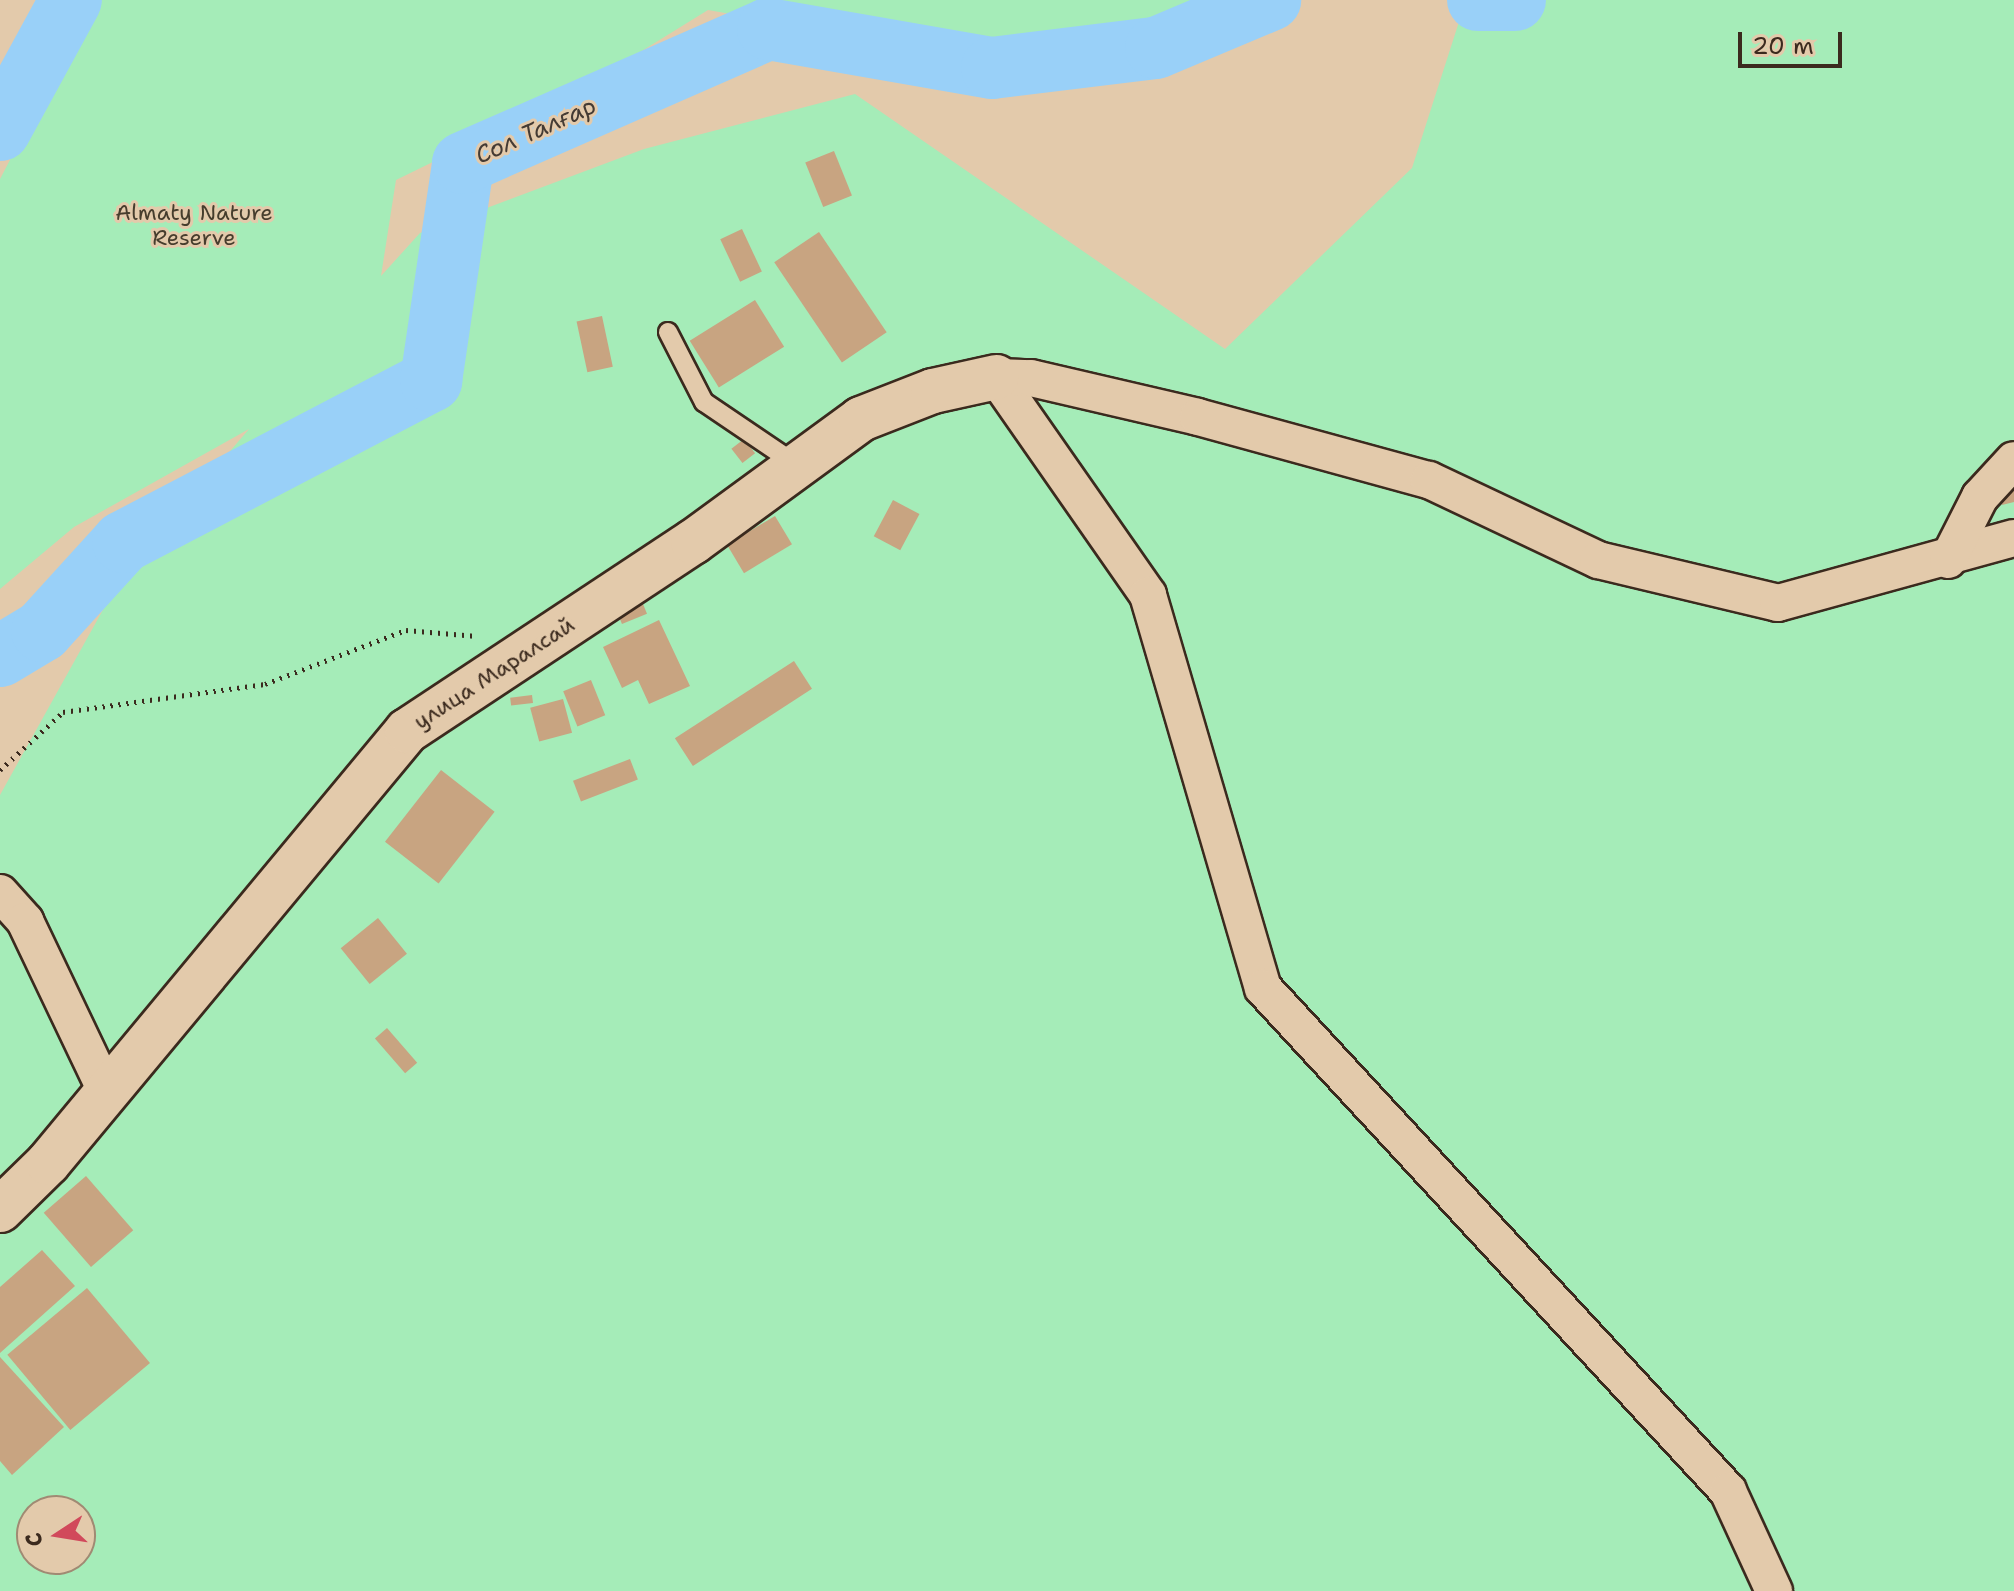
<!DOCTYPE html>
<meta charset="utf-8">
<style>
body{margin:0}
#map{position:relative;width:2014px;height:1591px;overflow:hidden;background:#e3caab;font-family:"Shantell Sans",sans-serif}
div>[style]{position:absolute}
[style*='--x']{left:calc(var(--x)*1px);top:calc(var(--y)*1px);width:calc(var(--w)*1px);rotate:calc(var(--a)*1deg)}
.green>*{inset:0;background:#a5ecb8}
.river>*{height:62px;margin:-31px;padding:0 31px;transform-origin:31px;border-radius:31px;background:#99d0f8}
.building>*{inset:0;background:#c8a481;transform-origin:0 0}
.path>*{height:5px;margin-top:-2.5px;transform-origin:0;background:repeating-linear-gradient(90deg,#3b2a1e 0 2px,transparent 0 8px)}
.roads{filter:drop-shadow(2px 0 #3b2a1e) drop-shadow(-2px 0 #3b2a1e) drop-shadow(0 2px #3b2a1e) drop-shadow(0 -2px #3b2a1e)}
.service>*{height:18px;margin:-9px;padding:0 9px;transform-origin:9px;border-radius:9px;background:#e3caab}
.minor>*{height:36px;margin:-18px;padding:0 18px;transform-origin:18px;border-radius:18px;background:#e3caab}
.tertiary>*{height:44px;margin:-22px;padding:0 22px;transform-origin:22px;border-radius:22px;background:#e3caab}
span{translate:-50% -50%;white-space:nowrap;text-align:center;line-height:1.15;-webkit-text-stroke:6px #e3caab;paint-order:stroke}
.park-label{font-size:22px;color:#463d2d}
.street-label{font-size:22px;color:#3b2a1e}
.water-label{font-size:24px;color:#443b34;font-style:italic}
.north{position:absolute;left:16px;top:1495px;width:80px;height:80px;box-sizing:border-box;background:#e3caab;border:2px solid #a08a73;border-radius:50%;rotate:258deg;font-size:22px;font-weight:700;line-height:32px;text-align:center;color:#3b2a1e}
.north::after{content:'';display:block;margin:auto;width:28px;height:36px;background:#d1495b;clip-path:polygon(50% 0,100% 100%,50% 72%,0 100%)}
.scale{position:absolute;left:1738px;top:32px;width:104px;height:36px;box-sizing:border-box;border:4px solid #3b2a1e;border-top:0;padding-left:10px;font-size:24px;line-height:28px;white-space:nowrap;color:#3b2a1e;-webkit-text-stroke:6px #e3caab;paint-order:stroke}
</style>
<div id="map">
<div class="green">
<div style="clip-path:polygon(evenodd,94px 0,1283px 0,1118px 81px,708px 10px,572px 94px,396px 180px,381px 276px,420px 233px,644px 149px,855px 94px,1225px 349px,1412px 168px,1466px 0,2014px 0,2014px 1591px,0 1591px,0 795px,119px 581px,249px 429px,74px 527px,0 589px,0 179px,94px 0,32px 1511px,80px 1511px,80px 1559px,32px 1559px,32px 1511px)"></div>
</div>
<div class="river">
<div style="--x:1478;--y:0;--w:37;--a:0"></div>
<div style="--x:0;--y:130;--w:148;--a:-61.4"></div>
<div style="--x:0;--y:656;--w:49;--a:-30.8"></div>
<div style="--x:42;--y:631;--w:120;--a:-47.7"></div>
<div style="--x:123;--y:542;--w:348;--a:-27.6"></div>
<div style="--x:431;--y:381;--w:220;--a:-81.6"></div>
<div style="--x:463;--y:163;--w:333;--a:-23.7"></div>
<div style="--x:768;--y:29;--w:227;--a:9.9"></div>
<div style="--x:992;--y:68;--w:165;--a:-7"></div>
<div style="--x:1156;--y:48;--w:124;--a:-22.8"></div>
</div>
<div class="building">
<div style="left:834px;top:151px;width:48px;height:31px;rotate:68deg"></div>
<div style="left:742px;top:229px;width:47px;height:24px;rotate:65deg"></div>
<div style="left:819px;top:232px;width:121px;height:54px;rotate:56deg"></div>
<div style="left:755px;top:300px;width:55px;height:77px;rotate:58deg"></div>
<div style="left:602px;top:316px;width:52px;height:26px;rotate:78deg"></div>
<div style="left:744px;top:439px;width:18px;height:16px;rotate:52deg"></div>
<div style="clip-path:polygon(2014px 486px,2014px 502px,2002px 505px,1999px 490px)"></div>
<div style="left:893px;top:500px;width:30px;height:41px;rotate:28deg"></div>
<div style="left:775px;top:516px;width:33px;height:56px;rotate:59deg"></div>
<div style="left:641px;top:599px;width:16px;height:27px;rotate:68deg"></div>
<div style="clip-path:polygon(659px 620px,690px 686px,649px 704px,638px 680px,622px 688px,603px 647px)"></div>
<div style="left:794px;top:661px;width:33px;height:142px;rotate:57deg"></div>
<div style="left:591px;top:680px;width:38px;height:30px;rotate:68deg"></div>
<div style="left:532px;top:695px;width:8px;height:22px;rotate:83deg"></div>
<div style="left:563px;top:699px;width:35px;height:34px;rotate:75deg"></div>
<div style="left:630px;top:759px;width:22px;height:61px;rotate:69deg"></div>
<div style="left:441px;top:770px;width:68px;height:91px;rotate:38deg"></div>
<div style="left:378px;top:918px;width:46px;height:48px;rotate:51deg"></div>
<div style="left:387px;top:1028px;width:46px;height:16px;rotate:49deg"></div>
<div style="left:86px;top:1176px;width:72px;height:56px;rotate:49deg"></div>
<div style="clip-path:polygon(42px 1250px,75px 1286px,0 1353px,0 1287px)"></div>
<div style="left:87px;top:1288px;width:98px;height:104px;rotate:50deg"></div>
<div style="clip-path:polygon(0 1357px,64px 1427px,12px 1475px,0 1461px)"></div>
</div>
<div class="path">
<div style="--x:0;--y:770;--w:86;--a:-42.6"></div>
<div style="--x:63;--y:712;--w:204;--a:-7.9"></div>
<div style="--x:265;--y:684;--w:151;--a:-21"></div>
<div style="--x:406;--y:630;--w:71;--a:4.8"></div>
</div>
<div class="roads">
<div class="service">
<div style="--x:668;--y:332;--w:79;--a:62.8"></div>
<div style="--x:704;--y:402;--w:112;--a:34.1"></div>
</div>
<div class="minor">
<div style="--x:996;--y:377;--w:266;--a:55.1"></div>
<div style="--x:1148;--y:595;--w:409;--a:73.7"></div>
<div style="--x:1263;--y:988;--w:685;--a:47.25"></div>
<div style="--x:1728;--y:1491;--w:110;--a:65.3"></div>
<div style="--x:996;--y:377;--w:35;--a:2"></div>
<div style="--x:1031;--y:378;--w:171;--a:13.1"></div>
<div style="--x:1198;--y:417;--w:239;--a:15.3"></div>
<div style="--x:1429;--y:480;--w:187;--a:25.3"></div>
<div style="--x:1598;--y:560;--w:185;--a:13.4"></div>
<div style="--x:1778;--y:603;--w:245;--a:-15.4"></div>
<div style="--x:1948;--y:560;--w:71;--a:-63.1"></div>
<div style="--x:1980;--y:497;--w:50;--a:-47.4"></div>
<div style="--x:0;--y:893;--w:38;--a:48"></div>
<div style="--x:25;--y:921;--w:188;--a:64.5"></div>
</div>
<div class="tertiary">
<div style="--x:0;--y:1210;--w:67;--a:-44.4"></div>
<div style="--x:48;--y:1163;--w:562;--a:-50.27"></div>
<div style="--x:407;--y:731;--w:343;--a:-33.5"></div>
<div style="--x:693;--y:542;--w:208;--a:-36.2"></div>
<div style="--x:861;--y:419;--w:77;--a:-21.3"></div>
<div style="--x:933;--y:391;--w:65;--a:-12.5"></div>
</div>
</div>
<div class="park-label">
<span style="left:194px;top:225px">Almaty Nature<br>Reserve</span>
</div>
<div class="street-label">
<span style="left:494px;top:673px;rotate:-33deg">улица Маралсай</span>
</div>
<div class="water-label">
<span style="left:536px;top:131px;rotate:-24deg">Сол Талғар</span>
</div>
<div class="north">С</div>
<div class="scale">20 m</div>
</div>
